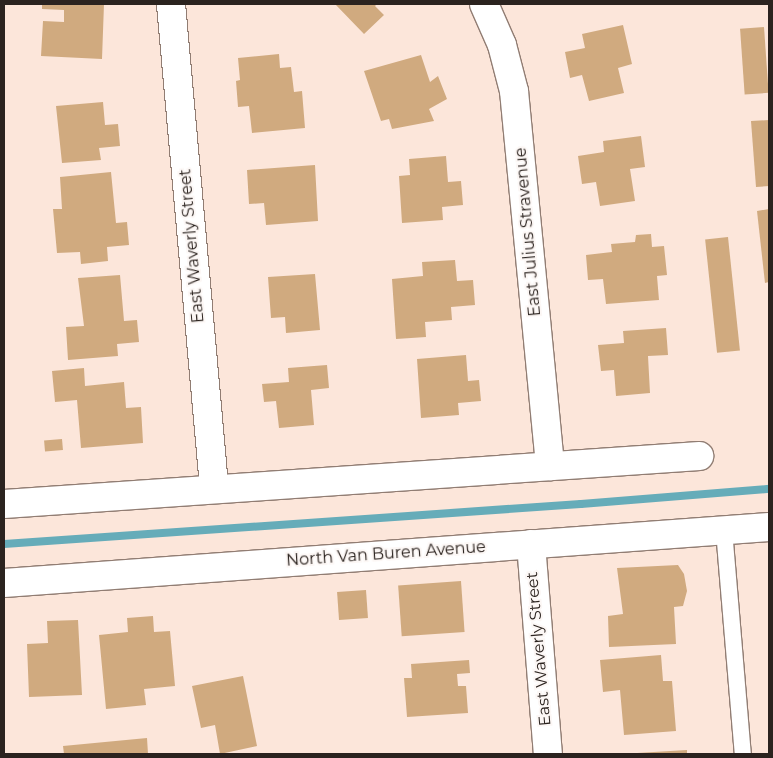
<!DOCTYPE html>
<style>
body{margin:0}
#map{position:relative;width:773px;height:758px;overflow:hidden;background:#fce6da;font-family:Montserrat,sans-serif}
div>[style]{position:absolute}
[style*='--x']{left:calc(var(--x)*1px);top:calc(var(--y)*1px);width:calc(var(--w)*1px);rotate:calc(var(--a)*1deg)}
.stream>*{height:8px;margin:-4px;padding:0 4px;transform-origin:4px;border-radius:4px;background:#66acb9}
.building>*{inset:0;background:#d0aa7f;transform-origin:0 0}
.roads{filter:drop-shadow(1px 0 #917d73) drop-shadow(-1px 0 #917d73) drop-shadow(0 1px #917d73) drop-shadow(0 -1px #917d73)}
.lane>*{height:16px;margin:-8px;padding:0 8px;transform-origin:8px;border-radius:8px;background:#fff}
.street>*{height:28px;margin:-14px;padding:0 14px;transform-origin:14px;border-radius:14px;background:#fff}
span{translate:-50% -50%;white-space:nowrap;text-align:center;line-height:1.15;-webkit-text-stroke:4px #fcf7f5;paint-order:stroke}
.street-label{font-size:16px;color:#2b231f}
.frame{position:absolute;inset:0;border:5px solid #2b231f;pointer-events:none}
</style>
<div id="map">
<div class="stream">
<div style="--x:4;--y:544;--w:578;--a:-3.97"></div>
<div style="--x:581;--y:504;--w:189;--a:-4.6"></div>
</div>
<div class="building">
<div style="clip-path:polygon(42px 4px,104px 4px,102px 59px,41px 56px,43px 21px,64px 22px,64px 10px,42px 9px)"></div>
<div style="clip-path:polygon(335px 4px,377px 4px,375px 6px,384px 15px,364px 34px)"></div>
<div style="clip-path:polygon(623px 25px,632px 64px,618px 68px,624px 93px,589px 101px,582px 75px,570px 78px,565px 52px,585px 48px,582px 34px)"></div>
<div style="left:764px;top:27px;width:66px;height:24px;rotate:86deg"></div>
<div style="clip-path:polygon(279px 54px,280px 68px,291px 67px,294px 92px,302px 91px,305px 128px,252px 133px,249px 106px,238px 107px,236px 81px,240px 80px,238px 58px)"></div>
<div style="clip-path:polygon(421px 55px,430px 82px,438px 76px,447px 99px,429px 109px,434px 121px,392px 129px,389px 119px,381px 121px,364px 71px)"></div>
<div style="clip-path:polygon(103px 102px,105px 125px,118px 124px,120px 146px,99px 148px,101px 160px,62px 163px,56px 106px)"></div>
<div style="clip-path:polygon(769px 120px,769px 186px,756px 187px,751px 121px)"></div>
<div style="clip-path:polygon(641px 136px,645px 167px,630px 169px,635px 201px,600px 206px,596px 182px,582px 184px,578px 156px,604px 152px,603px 141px)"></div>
<div style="clip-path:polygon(446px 156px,448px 182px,461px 181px,463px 205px,442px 207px,443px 220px,402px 223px,399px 176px,410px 175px,409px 159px)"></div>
<div style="clip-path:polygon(315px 165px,318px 221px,266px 225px,264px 203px,249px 204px,247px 170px)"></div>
<div style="clip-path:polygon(111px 172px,116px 223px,127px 222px,129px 245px,107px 247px,108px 261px,81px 264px,80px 252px,57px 253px,53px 209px,62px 209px,60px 177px)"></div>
<div style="clip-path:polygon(769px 209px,769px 282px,765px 283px,757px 211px)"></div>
<div style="clip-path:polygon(651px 234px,652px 247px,664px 246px,667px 275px,657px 276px,659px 300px,606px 304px,603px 279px,588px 280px,586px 255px,612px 252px,611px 244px,635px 242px,636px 235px)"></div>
<div style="left:728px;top:237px;width:114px;height:23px;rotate:84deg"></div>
<div style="clip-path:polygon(455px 260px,457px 281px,473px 280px,475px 305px,451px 307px,452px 320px,425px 322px,426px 337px,396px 339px,392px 279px,423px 276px,422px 262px)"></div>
<div style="clip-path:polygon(315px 274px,320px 330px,286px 333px,285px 317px,271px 318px,268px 277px)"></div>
<div style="clip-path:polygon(120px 275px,124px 321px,137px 320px,139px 342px,117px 344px,118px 356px,68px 360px,66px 327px,84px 326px,78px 278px)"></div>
<div style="clip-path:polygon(666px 328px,668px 355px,648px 356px,650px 393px,616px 396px,614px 370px,601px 371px,598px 345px,624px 343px,623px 331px)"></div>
<div style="clip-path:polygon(466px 355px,468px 381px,479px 380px,481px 401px,458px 403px,459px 415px,421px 418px,417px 359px)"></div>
<div style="clip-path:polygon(327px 365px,329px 388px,311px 390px,314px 425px,279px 428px,276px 401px,264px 402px,262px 384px,289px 382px,288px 368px)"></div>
<div style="clip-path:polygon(84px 368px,85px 386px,124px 382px,126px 408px,141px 407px,143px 443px,81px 448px,77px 400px,55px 402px,52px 371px)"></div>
<div style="left:62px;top:439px;width:11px;height:18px;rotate:85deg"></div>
<div style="clip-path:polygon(678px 565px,684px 574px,687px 591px,683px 606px,674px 607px,676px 644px,609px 647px,608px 616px,623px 614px,617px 568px)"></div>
<div style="left:461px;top:581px;width:51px;height:63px;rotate:86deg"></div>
<div style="left:366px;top:590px;width:28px;height:29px;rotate:86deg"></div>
<div style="clip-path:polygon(153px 616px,154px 632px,170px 631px,175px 686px,144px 689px,146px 705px,106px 709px,99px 635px,128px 632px,127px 618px)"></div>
<div style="clip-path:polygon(78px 620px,82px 695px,29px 697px,27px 644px,48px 643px,47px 621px)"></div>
<div style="clip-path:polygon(661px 655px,663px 681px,672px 681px,676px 731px,624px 735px,620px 690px,603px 692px,600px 660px)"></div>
<div style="clip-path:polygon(469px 660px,470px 673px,457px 674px,458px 686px,466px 686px,468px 713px,407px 717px,404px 678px,412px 678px,411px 664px)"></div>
<div style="clip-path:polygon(243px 676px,257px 746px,220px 754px,215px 725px,201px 728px,192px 686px)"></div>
<div style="clip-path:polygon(147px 738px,148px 754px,64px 754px,63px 746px)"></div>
<div style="clip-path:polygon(687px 750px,687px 754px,637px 754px,637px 753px)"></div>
</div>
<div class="roads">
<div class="lane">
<div style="--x:724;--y:530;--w:225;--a:85.2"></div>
</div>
<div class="street">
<div style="--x:171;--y:4;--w:487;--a:84.9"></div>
<div style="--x:484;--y:4;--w:45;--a:66.3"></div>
<div style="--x:502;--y:45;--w:48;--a:75.4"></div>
<div style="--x:514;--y:91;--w:377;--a:84.5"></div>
<div style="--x:4;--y:504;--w:697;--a:-3.95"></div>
<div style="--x:531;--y:544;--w:211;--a:85.4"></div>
<div style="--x:4;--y:583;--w:767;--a:-4.19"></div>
</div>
</div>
<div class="street-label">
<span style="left:528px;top:232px;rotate:-95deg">East Julius Stravenue</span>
<span style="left:192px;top:246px;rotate:-95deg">East Waverly Street</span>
<span style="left:386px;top:554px;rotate:-4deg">North Van Buren Avenue</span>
<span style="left:539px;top:649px;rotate:-95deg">East Waverly Street</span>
</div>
<div class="frame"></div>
</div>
